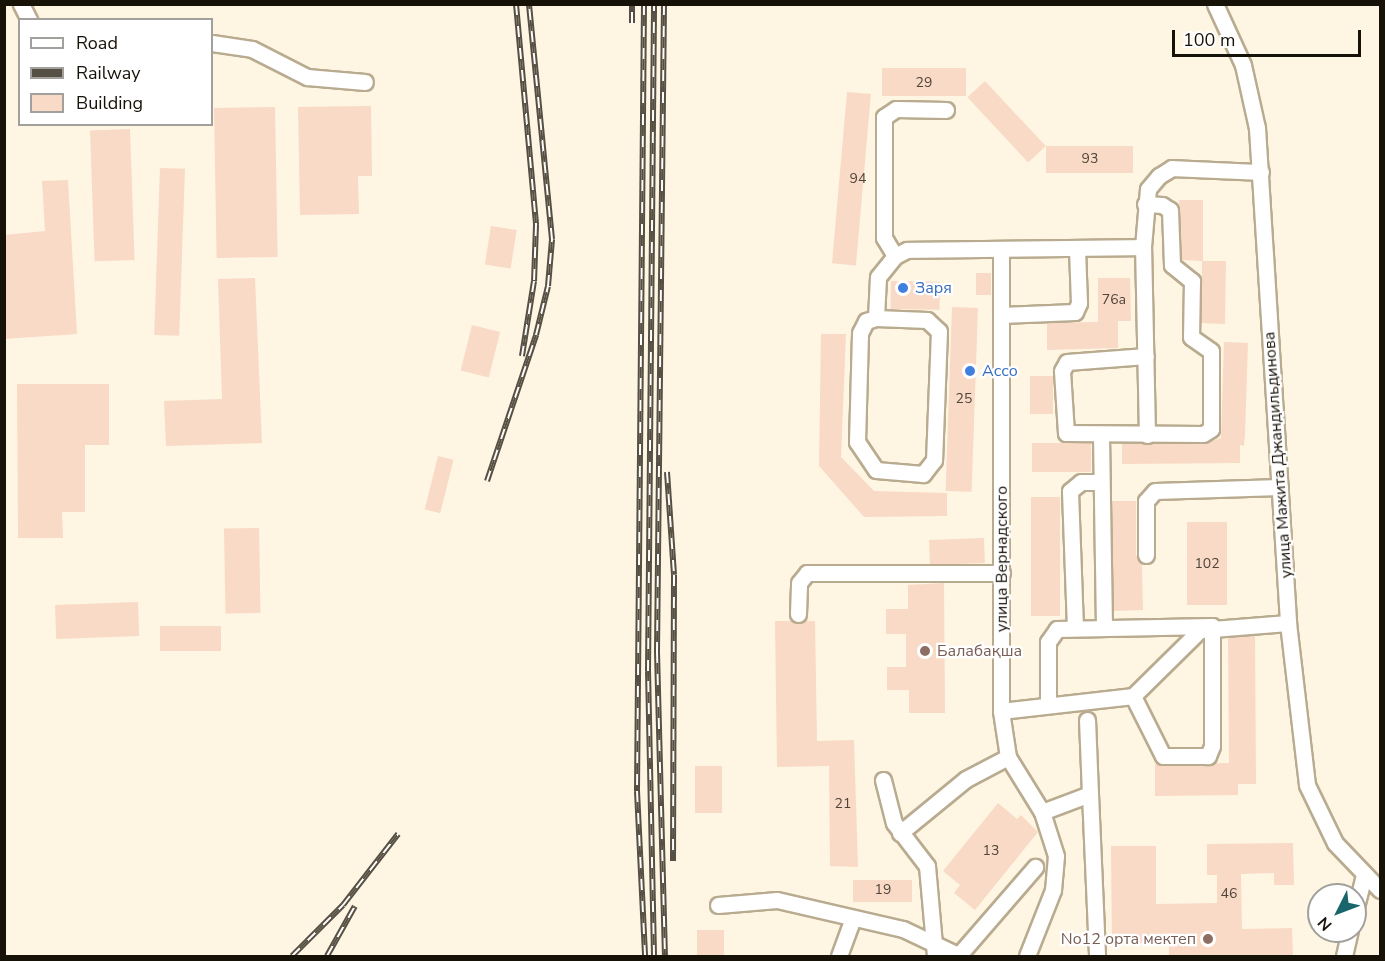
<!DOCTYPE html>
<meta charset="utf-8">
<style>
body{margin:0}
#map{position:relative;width:1385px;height:961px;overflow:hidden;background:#fef5e3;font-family:"Nunito Sans",sans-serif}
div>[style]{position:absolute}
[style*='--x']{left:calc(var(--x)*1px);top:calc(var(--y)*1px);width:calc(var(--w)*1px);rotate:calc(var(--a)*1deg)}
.building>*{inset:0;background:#f8dac7;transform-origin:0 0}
.roads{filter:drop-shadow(2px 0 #b9ab8f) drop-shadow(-2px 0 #b9ab8f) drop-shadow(0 2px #b9ab8f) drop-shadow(0 -2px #b9ab8f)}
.minor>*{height:15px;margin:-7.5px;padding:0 7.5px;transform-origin:7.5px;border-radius:7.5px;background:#fff}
.rail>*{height:6px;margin-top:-3px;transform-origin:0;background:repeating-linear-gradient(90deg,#fff 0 11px,#565044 0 22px);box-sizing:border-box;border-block:2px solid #565044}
.dots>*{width:16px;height:16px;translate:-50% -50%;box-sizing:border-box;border:3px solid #fff;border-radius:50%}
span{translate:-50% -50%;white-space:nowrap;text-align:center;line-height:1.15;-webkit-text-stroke:4.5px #fff;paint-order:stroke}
.number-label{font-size:14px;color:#4f4438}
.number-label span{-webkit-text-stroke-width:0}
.shop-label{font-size:16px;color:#366cbe}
.left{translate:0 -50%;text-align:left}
.street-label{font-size:16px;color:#171208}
.education-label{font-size:16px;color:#785e54}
.right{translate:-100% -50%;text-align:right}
.frame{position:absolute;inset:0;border:6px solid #171208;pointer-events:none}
.legend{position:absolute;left:18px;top:18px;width:195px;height:108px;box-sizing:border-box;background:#fff;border:2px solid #a2a09c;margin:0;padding:8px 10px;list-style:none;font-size:18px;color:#171208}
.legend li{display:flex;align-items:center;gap:12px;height:30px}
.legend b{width:30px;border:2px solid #a2a09c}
.north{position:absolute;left:1307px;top:883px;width:60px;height:60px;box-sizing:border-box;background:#fff;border:2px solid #a2a09c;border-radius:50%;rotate:228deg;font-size:16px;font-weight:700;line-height:24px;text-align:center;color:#171208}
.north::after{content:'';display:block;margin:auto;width:21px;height:27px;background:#18666c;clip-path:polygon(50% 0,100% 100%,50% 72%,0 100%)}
.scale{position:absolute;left:1172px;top:30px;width:189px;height:27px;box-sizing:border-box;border:3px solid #171208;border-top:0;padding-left:8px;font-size:18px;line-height:21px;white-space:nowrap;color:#171208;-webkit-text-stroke:4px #fff;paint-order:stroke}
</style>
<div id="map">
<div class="building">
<div style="left:966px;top:68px;width:28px;height:84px;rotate:90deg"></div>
<div style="left:985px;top:81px;width:89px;height:24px;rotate:47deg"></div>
<div style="left:847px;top:92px;width:24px;height:172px;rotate:5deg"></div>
<div style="clip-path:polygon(371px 106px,372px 176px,358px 176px,359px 214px,300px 215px,298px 107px)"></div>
<div style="left:275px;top:107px;width:150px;height:61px;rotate:89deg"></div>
<div style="left:130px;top:129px;width:131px;height:40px;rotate:88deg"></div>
<div style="left:1046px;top:146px;width:87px;height:27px"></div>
<div style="left:160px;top:168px;width:25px;height:167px;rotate:2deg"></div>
<div style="clip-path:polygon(68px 180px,77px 334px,4px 339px,4px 235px,45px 231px,42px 181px)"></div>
<div style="clip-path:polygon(1179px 200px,1203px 200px,1203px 261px,1226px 261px,1225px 324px,1201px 323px,1202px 261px,1182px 260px)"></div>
<div style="left:491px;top:226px;width:26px;height:39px;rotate:9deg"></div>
<div style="left:976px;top:273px;width:15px;height:22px"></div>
<div style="clip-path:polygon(255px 278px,262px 443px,166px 446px,164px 401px,222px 399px,218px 279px)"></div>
<div style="clip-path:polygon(1098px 278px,1130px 278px,1131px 321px,1118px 321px,1118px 348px,1047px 350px,1047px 323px,1098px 322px)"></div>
<div style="left:891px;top:281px;width:49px;height:28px;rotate:1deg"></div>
<div style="left:952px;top:307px;width:26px;height:184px;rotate:2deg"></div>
<div style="left:472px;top:325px;width:29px;height:47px;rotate:14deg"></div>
<div style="clip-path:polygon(821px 334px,846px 334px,841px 457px,874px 491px,947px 493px,947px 516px,864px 517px,819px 466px)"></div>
<div style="clip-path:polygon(1224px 342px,1248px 343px,1245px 434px,1244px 446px,1240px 445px,1240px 463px,1122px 464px,1122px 443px,1203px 444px,1221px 438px)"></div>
<div style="left:1030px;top:376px;width:23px;height:38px"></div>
<div style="clip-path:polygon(17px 384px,109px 384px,109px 445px,85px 445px,85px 512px,62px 512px,63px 538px,18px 538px)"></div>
<div style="left:1032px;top:443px;width:59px;height:29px"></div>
<div style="left:438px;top:456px;width:16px;height:55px;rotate:14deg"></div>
<div style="left:1031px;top:497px;width:29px;height:119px"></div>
<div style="clip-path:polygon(1112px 501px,1136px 501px,1136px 555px,1142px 564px,1143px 610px,1113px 611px)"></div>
<div style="left:1187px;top:522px;width:40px;height:83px"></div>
<div style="left:259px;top:528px;width:85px;height:35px;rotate:89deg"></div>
<div style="left:984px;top:538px;width:25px;height:55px;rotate:88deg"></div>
<div style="clip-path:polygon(944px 583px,945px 713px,909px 713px,909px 690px,887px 690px,887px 667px,906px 667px,906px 634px,886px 634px,886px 609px,908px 609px,908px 585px)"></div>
<div style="left:138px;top:602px;width:34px;height:83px;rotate:88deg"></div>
<div style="clip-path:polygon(775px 621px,815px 621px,817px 741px,854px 740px,858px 867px,830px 866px,829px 766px,777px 767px)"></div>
<div style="left:221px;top:626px;width:25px;height:61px;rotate:90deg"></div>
<div style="clip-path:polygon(1255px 635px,1256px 784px,1238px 784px,1238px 795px,1155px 796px,1155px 764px,1229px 763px,1228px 638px)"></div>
<div style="left:695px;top:766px;width:27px;height:47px"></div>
<div style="clip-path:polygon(998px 803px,1017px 819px,1021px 815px,1038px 832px,975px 910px,954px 893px,960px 885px,943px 871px)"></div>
<div style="clip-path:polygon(1293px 843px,1294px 885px,1274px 885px,1274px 873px,1241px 874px,1242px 929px,1292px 928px,1293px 957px,1169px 957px,1169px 943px,1112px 943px,1111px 846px,1156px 846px,1156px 904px,1217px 903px,1217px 875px,1207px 875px,1207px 844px)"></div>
<div style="left:853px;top:880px;width:59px;height:22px"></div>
<div style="left:697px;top:930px;width:27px;height:27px"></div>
</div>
<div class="roads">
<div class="minor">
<div style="--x:21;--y:4;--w:18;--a:63"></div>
<div style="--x:1215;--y:4;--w:67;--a:65.3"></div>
<div style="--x:1243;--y:65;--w:65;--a:77.5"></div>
<div style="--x:1257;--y:128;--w:496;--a:86.4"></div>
<div style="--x:1288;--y:623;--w:163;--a:83.3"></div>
<div style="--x:1307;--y:785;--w:64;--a:64.2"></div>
<div style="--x:1335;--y:843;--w:65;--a:46.2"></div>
<div style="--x:212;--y:43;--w:40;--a:8.5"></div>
<div style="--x:252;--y:49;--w:62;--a:27"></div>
<div style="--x:307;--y:77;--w:58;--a:4.9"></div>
<div style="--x:1145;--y:204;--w:17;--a:3"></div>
<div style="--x:1162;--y:205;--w:9;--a:32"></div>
<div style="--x:1170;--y:210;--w:55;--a:87.9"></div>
<div style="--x:1172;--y:265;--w:26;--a:39"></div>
<div style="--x:1192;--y:281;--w:56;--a:91"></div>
<div style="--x:1191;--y:337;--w:24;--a:35"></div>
<div style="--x:1211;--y:351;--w:78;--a:90"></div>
<div style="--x:1211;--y:429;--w:9;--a:148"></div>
<div style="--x:1203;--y:434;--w:137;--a:-179.6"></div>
<div style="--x:1066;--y:433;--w:62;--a:-93.7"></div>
<div style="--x:1062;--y:371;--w:10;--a:-61"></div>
<div style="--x:1067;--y:362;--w:79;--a:-4.3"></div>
<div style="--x:1001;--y:251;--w:460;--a:90"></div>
<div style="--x:1001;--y:711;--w:47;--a:81.3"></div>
<div style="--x:1008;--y:757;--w:65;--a:58.3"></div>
<div style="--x:1042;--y:812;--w:46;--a:72.3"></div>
<div style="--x:1056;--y:856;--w:34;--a:95"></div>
<div style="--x:1053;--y:890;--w:71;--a:111.5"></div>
<div style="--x:895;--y:256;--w:21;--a:-121"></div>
<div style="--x:884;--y:238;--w:121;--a:-90"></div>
<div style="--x:884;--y:117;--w:14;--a:-34"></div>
<div style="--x:896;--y:109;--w:50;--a:1.1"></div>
<div style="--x:1001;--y:315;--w:74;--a:-2.3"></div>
<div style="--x:1075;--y:312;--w:10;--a:-66"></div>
<div style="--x:1079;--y:303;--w:54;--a:-92.1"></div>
<div style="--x:876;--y:318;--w:51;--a:2.2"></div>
<div style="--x:927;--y:320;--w:16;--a:43"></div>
<div style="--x:939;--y:331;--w:129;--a:92.2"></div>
<div style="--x:934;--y:460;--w:18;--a:128"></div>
<div style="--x:923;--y:474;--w:47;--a:-175.1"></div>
<div style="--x:876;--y:470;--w:34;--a:-124"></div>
<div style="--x:857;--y:442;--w:109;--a:-88.4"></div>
<div style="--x:860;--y:333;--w:13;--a:-63"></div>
<div style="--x:866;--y:321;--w:10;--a:-17"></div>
<div style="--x:876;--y:318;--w:41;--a:-87.2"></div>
<div style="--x:878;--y:277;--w:27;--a:-51"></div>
<div style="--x:895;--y:256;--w:13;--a:-27"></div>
<div style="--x:907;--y:250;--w:236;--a:-0.7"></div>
<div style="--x:1147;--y:435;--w:188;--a:-91.2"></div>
<div style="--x:1143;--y:247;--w:58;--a:-85.1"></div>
<div style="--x:1148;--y:189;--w:17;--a:-50"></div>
<div style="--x:1159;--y:176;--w:15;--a:-32"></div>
<div style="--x:1172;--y:168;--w:89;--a:2.6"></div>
<div style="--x:1101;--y:436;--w:192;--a:89.1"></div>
<div style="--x:1146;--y:555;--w:54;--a:-90"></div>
<div style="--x:1146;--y:501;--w:13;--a:-48"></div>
<div style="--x:1155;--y:491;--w:125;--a:-1.8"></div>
<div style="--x:798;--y:614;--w:31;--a:-88"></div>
<div style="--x:799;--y:583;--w:13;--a:-51"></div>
<div style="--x:807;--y:573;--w:195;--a:0"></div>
<div style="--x:1075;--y:628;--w:137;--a:-92.1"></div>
<div style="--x:1070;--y:491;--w:14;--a:-39"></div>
<div style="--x:1081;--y:482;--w:20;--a:0"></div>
<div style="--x:1048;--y:704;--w:62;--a:-90"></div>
<div style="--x:1048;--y:642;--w:16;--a:-55"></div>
<div style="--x:1057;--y:629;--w:155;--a:-1.1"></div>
<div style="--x:1212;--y:626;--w:120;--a:90"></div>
<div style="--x:1212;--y:746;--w:11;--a:112"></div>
<div style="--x:1208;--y:756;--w:45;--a:180"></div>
<div style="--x:1163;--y:756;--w:67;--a:-116.6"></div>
<div style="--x:1001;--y:711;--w:133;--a:-6.5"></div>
<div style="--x:1133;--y:696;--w:94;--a:-44.6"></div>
<div style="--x:1200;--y:630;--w:88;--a:-4.5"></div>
<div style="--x:883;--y:780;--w:44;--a:75.7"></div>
<div style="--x:894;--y:823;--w:54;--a:52.5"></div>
<div style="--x:927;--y:866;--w:90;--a:84.9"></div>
<div style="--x:1090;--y:794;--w:162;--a:87.5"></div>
<div style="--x:1042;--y:812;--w:51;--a:-20.6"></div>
<div style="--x:1090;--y:794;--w:74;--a:-92.3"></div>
<div style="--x:900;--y:833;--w:85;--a:-39.3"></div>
<div style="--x:966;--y:779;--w:47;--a:-27.6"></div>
<div style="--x:718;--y:905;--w:59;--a:-4.8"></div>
<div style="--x:777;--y:900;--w:129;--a:13"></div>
<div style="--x:903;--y:929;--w:63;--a:25.3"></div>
<div style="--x:1355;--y:911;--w:36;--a:-76"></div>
<div style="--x:839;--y:956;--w:40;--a:-69.8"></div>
<div style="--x:958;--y:956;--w:118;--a:-49.1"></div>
<div style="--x:1344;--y:956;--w:26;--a:-77"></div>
</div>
</div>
<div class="rail">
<div style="--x:516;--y:4;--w:222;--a:84.8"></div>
<div style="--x:536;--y:225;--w:56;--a:92"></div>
<div style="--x:534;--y:281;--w:76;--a:99.1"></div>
<div style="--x:644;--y:4;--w:787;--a:90.51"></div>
<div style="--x:637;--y:791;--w:165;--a:87.2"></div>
<div style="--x:664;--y:4;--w:648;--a:90.62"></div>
<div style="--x:657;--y:652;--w:304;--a:88.5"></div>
<div style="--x:632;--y:23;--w:19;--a:-90"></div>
<div style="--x:667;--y:472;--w:103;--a:86.1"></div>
<div style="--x:674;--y:575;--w:286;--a:90.2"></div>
<div style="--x:487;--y:481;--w:154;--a:-71.4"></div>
<div style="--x:536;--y:335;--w:50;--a:-76.2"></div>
<div style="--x:548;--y:286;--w:47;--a:-85.1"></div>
<div style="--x:552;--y:239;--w:236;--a:-95.6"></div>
<div style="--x:292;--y:956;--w:72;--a:-45"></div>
<div style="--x:343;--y:905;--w:90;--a:-52.2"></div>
<div style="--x:327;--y:956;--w:57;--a:-60.8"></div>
<div style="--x:654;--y:956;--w:285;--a:-91.2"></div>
<div style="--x:648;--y:671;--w:667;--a:-89.48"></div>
</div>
<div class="dots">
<div style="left:903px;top:288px;background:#3f7fe0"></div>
<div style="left:970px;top:371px;background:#3f7fe0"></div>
<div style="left:925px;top:651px;background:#8d6e63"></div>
<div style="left:1208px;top:939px;background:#8d6e63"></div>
</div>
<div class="number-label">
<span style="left:924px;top:83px">29</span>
<span style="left:1090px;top:159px">93</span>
<span style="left:858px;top:179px">94</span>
<span style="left:1114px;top:300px">76а</span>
<span style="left:964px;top:399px">25</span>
<span style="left:1207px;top:564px">102</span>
<span style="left:843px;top:804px">21</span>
<span style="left:991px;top:851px">13</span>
<span style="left:883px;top:890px">19</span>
<span style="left:1229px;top:894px">46</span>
</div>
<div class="shop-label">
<span class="left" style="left:915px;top:288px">Заря</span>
<span class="left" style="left:982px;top:371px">Ассо</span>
</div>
<div class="street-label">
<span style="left:1278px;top:455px;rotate:-94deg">улица Мажита Джандильдинова</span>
<span style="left:1002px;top:559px;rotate:-90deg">улица Вернадского</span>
</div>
<div class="education-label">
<span class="left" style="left:937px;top:651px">Балабақша</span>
<span class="right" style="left:1196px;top:939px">No12 орта мектеп</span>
</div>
<div class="frame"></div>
<ul class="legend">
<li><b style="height:8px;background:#fff"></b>Road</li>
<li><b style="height:8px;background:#565044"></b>Railway</li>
<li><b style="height:16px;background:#f8dac7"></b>Building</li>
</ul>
<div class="north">N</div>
<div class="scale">100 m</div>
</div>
